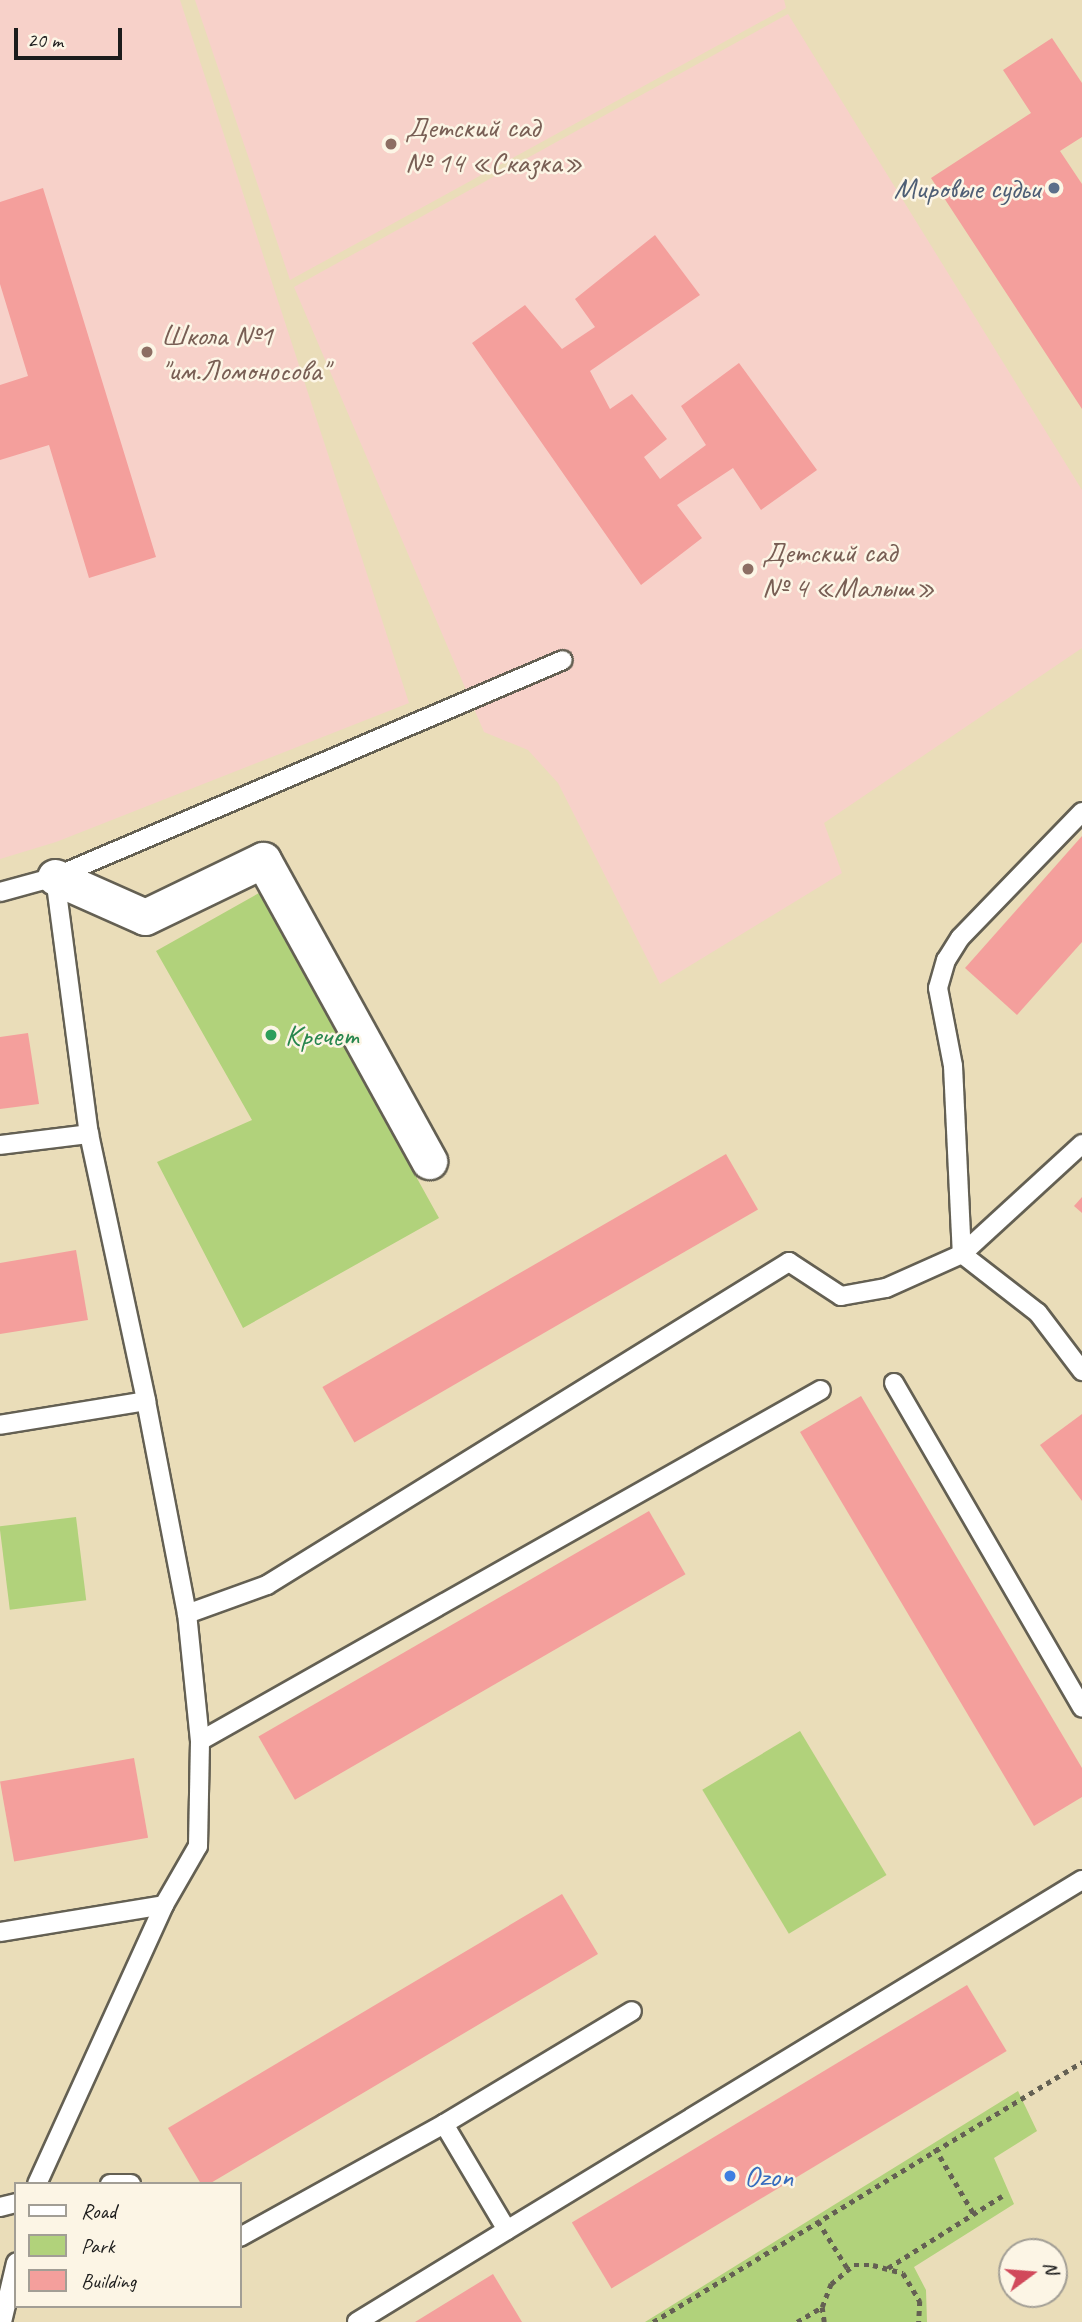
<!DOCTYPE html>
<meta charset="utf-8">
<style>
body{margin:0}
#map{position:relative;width:1082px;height:2322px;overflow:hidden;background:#eaddb9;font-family:Caveat,sans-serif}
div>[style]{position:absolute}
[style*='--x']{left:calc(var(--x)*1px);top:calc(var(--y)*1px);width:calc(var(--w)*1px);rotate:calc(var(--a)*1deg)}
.built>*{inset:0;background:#f7d1c9}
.green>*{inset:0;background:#b1d27b;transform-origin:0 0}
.building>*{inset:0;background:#f49f9c;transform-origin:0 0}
.path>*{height:4.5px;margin-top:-2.25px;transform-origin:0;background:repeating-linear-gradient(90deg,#646053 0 5px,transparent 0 10px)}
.roads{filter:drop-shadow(2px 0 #646053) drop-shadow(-2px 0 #646053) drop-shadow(0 2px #646053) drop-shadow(0 -2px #646053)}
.lane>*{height:18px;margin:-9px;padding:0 9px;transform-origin:9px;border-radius:9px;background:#fff}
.street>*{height:35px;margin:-17.5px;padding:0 17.5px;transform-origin:17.5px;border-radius:17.5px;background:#fff}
.dots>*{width:19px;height:19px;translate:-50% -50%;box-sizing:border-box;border:4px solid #fcf5e5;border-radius:50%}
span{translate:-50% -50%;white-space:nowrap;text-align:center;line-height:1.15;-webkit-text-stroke:5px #fcf5e5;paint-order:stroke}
.education-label{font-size:30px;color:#785e54}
.left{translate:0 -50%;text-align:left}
.service-label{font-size:30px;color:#4e5e75}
.right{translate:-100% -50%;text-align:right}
.leisure-label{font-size:30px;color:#27864d}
.shop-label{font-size:30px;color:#366cbe}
.legend{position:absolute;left:14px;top:2182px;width:228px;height:126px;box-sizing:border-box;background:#fcf5e5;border:2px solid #a29e95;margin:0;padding:9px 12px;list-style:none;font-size:21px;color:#1c1c1c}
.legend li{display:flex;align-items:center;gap:14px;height:35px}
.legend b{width:35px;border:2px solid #a29e95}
.north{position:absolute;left:998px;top:2238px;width:70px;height:70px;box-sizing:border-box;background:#fcf5e5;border:2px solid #a29e95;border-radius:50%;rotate:74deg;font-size:19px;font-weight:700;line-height:28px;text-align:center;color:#1c1c1c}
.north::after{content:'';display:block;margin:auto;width:24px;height:32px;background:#d1495b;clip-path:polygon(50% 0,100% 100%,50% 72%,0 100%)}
.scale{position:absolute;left:14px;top:28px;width:108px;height:32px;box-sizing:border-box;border:4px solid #1c1c1c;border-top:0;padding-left:9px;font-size:21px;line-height:24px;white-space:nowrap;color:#1c1c1c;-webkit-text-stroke:5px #fcf5e5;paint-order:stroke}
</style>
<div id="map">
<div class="built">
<div style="clip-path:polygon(0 0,180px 0,409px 703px,56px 842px,0 859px)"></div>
<div style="clip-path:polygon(195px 0,784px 0,786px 8px,290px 280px)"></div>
<div style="clip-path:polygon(788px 14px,1082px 490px,1082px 648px,824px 823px,842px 873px,660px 984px,558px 783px,528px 750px,484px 732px,294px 287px)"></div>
</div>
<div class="green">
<div style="clip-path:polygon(259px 893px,439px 1218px,243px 1328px,157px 1162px,252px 1120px,156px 951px)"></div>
<div style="left:76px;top:1517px;width:84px;height:77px;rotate:83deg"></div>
<div style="left:800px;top:1731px;width:168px;height:114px;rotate:59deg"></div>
<div style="clip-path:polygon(1018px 2091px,1037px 2131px,994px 2158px,1014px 2204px,914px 2267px,926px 2290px,927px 2322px,645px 2322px)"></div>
</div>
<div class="building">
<div style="clip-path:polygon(1052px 38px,1082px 83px,1082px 137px,1060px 151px,1082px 184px,1082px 409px,931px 178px,1031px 113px,1003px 70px)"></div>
<div style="clip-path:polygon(43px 188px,156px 557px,89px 578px,49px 445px,0 460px,0 385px,28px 376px,0 284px,0 202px)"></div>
<div style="clip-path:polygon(655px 235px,700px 295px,590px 371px,610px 409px,632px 394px,667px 439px,644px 457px,660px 479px,706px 445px,681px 406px,739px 363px,817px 470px,761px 510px,733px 468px,677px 505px,702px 538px,641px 585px,472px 343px,525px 305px,562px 349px,595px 327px,575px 299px)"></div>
<div style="clip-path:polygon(1082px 836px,1082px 942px,1017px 1015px,965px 968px)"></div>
<div style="clip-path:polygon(28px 1033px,39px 1104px,0 1109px,0 1037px)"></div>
<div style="left:726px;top:1154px;width:64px;height:466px;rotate:60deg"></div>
<div style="clip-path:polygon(1082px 1197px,1082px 1213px,1074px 1206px)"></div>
<div style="clip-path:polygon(76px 1250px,88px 1320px,0 1334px,0 1263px)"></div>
<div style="clip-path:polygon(861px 1396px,1082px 1768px,1082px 1797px,1034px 1826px,800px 1432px)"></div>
<div style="clip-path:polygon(1082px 1414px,1082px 1501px,1040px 1445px)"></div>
<div style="left:649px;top:1511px;width:73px;height:451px;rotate:60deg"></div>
<div style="left:134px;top:1758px;width:81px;height:136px;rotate:80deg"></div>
<div style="clip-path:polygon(562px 1894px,598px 1954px,209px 2184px,201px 2184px,168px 2128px)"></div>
<div style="left:967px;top:1985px;width:77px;height:461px;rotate:59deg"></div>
<div style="clip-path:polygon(493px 2274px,522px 2322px,415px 2322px)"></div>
</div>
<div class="path">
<div style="--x:935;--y:2148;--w:77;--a:59.4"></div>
<div style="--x:818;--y:2221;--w:57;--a:58"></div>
<div style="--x:888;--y:2268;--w:135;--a:-32.3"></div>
<div style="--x:653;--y:2322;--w:502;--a:-31.22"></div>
<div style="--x:797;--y:2322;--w:29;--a:-31"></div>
<div style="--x:824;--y:2322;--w:15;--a:-98"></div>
<div style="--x:822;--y:2307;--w:25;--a:-69"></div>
<div style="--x:831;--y:2284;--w:30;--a:-40"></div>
<div style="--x:854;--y:2265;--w:19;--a:0"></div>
<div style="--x:873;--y:2265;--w:31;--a:15"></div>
<div style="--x:903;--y:2273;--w:33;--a:59"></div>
<div style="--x:920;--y:2301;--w:21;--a:93"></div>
</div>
<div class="roads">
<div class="lane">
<div style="--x:1082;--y:812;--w:175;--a:134.1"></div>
<div style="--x:960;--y:938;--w:26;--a:122"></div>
<div style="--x:946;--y:960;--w:29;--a:106"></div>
<div style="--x:938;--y:988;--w:79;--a:79.1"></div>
<div style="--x:953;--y:1066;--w:188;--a:87.3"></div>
<div style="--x:962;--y:1254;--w:96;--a:37.8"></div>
<div style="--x:1038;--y:1313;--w:73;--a:52.8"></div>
<div style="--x:55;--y:877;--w:552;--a:-23.13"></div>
<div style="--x:0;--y:892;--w:57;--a:-15.3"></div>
<div style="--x:55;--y:877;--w:259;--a:82.5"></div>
<div style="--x:89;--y:1134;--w:273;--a:77.9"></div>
<div style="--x:146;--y:1401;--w:148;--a:170.7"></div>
<div style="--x:0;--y:1145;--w:90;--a:-7"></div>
<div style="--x:894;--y:1383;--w:375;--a:59.9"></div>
<div style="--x:187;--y:1614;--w:85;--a:-19.9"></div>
<div style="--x:267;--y:1585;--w:614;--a:-31.75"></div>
<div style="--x:789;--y:1262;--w:62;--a:33.2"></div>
<div style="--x:841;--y:1296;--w:46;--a:-10.1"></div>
<div style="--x:886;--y:1288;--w:83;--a:-24.1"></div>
<div style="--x:962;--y:1254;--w:163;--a:-42.5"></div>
<div style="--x:200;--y:1741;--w:713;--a:-29.48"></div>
<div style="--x:0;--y:1932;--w:166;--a:-9.3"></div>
<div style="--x:164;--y:1905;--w:68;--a:-60"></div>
<div style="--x:198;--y:1846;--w:105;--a:-88.9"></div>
<div style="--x:200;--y:1741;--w:128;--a:-95.8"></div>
<div style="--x:187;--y:1614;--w:217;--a:-100.9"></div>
<div style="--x:444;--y:2124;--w:219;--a:-31"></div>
<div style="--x:37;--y:2184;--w:307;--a:-65.5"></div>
<div style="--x:110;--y:2184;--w:21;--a:0"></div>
<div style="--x:0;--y:2207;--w:16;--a:-14"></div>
<div style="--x:507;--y:2230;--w:673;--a:-31.33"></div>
<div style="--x:240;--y:2237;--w:233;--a:-29"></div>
<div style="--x:444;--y:2124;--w:123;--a:59.3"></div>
<div style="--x:507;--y:2230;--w:176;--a:148.5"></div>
<div style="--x:2;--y:2322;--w:61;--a:-76.7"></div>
</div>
<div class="street">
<div style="--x:55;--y:877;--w:98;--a:24"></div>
<div style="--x:145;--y:917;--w:131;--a:-25.8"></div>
<div style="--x:263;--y:860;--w:344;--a:61.1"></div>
</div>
</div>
<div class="dots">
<div style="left:391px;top:144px;background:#8d6e63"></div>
<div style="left:1054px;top:188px;background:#5c6f8a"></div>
<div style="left:147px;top:352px;background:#8d6e63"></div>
<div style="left:748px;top:569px;background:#8d6e63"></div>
<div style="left:271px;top:1035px;background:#2e9e5b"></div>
<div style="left:730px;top:2176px;background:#3f7fe0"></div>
</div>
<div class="education-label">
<span class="left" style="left:405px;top:144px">Детский сад<br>№ 14 «Сказка»</span>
<span class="left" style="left:161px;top:352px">Школа №1<br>"им.Ломоносова"</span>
<span class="left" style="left:762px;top:569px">Детский сад<br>№ 4 «Малыш»</span>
</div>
<div class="service-label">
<span class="right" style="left:1040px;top:188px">Мировые судьи</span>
</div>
<div class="leisure-label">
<span class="left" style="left:285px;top:1035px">Кречет</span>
</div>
<div class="shop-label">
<span class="left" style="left:744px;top:2176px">Ozon</span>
</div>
<ul class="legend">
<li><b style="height:9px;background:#fff"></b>Road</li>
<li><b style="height:19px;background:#b1d27b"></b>Park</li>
<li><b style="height:19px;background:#f49f9c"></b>Building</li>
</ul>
<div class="north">N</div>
<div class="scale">20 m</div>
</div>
